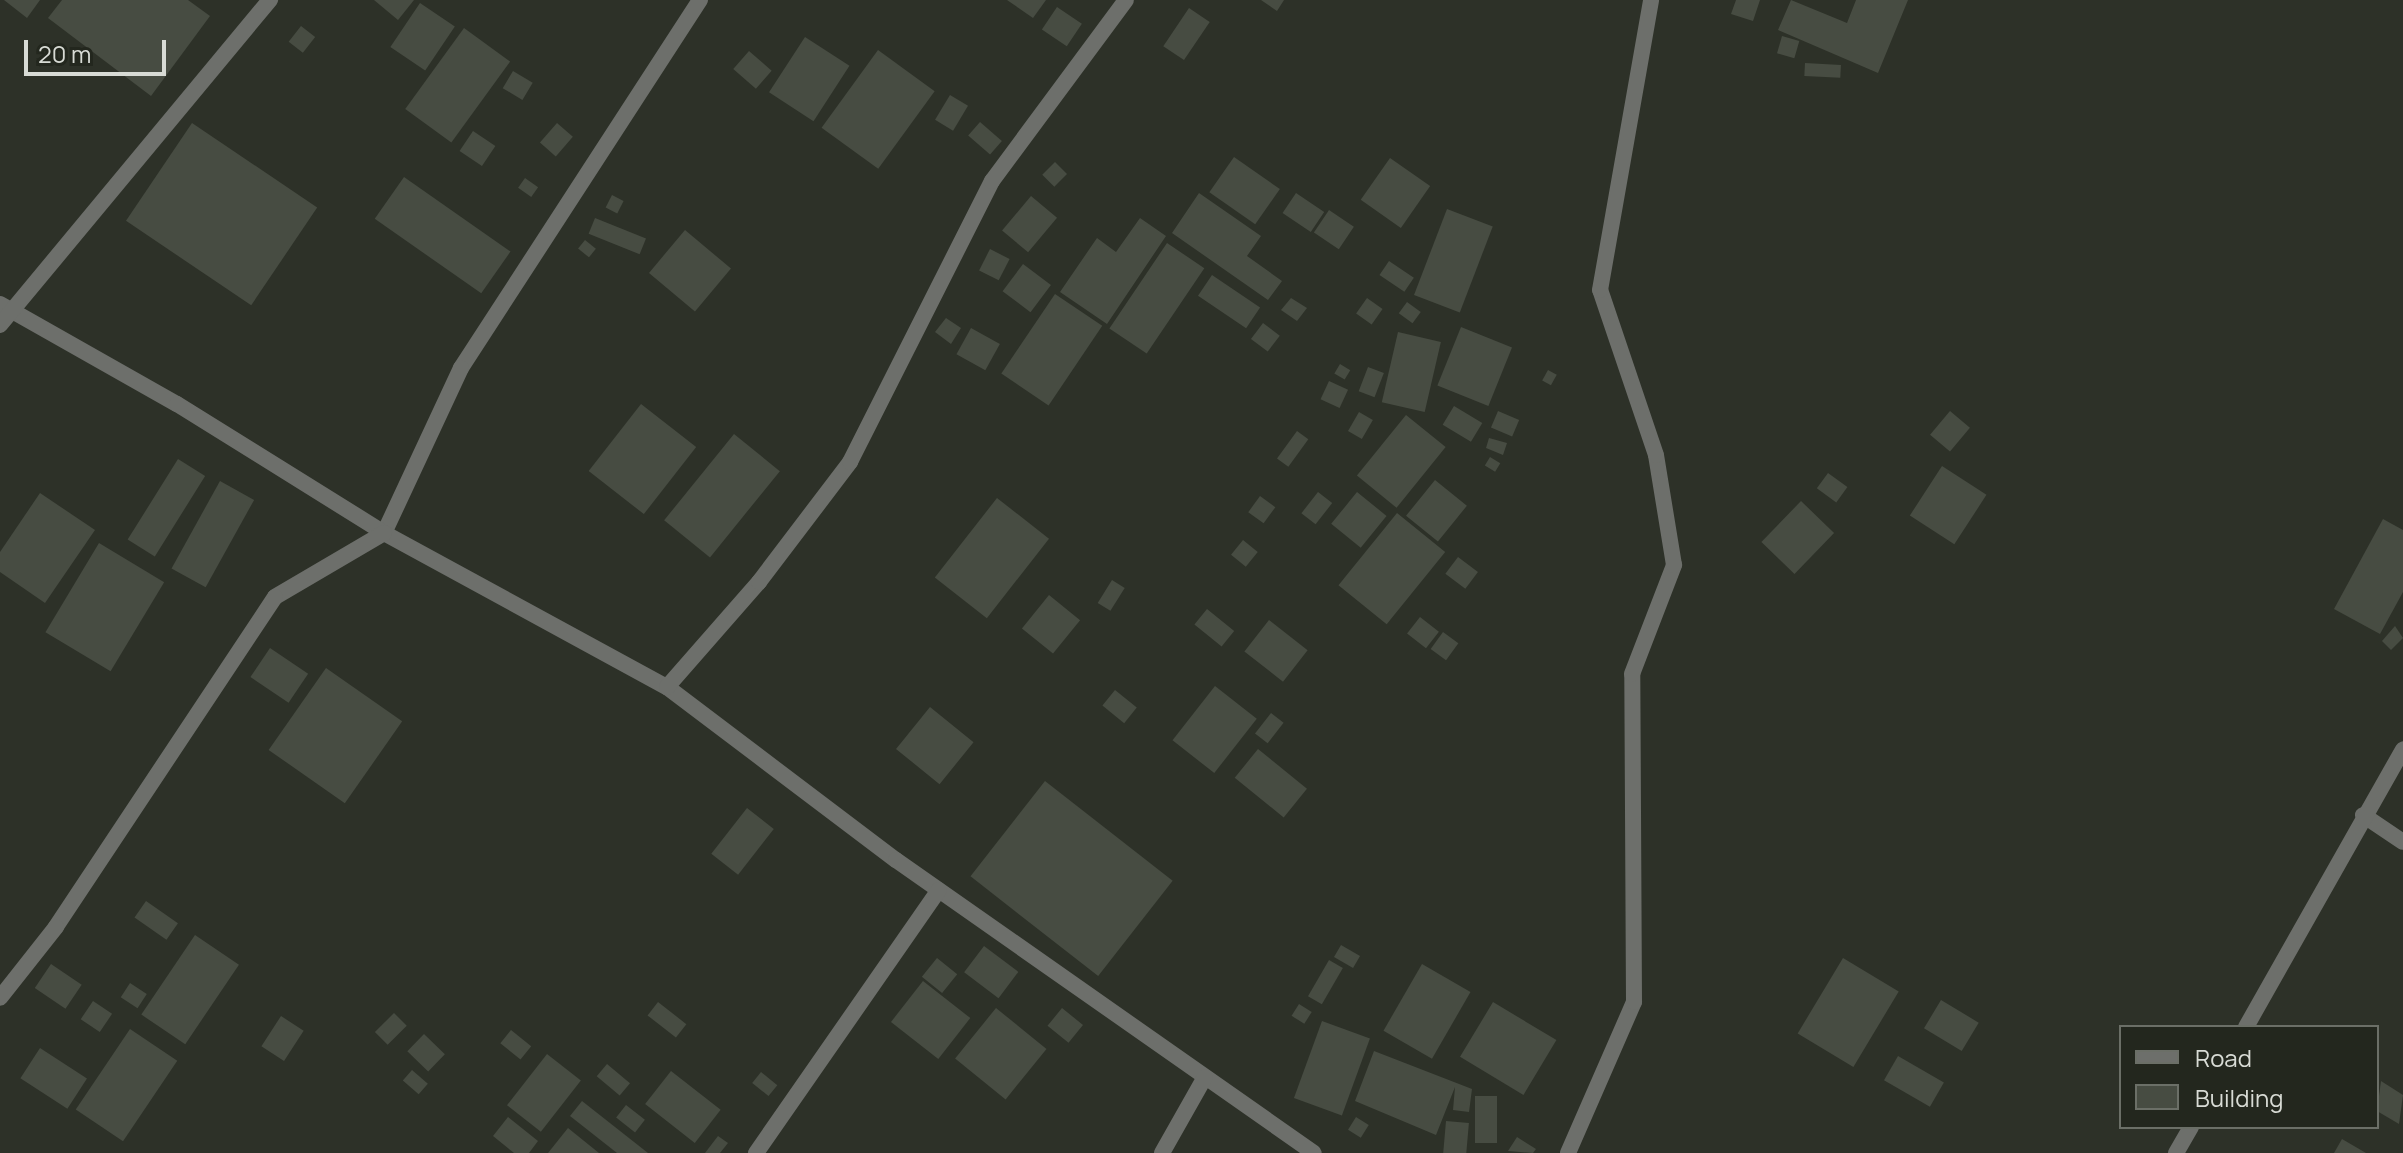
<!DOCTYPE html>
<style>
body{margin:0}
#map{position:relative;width:2403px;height:1153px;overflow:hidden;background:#2d3128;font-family:Manrope,sans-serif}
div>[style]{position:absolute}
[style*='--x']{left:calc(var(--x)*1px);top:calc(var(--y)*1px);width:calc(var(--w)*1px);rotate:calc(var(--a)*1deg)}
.building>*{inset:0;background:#474c42;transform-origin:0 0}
.minor>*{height:16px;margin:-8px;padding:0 8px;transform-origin:8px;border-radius:8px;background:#6d6f6b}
span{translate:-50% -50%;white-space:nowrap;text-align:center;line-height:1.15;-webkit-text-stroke:6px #23271e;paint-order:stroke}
.legend{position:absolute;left:2119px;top:1025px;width:260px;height:104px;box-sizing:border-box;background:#23271e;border:2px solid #6b6f67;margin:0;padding:10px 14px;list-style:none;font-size:24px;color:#d8dbd5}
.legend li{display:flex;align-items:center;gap:16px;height:40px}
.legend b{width:40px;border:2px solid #6b6f67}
.scale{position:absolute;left:24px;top:40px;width:142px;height:36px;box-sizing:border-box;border:4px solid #d8dbd5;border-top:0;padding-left:10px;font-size:24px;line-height:28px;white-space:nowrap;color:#d8dbd5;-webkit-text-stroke:6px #23271e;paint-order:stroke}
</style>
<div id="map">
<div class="building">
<div style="clip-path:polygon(4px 0,40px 0,27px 18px)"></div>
<div style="clip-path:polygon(62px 0,188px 0,210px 16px,151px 96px,48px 18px)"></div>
<div style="clip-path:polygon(374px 0,414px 0,398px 20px)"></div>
<div style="clip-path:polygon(1007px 0,1046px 0,1033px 18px)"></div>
<div style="clip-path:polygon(1261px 0,1284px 0,1277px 11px)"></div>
<div style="clip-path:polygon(1736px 0,1760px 0,1753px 21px,1731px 14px)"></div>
<div style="clip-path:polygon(1791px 0,1847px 23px,1856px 0,1908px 0,1878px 73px,1778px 30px)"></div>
<div style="left:420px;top:3px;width:42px;height:53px;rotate:34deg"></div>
<div style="left:1057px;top:7px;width:30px;height:27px;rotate:34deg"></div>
<div style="left:1189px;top:8px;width:25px;height:46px;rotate:34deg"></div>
<div style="left:301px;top:26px;width:18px;height:20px;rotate:38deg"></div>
<div style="left:464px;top:28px;width:57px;height:100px;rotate:36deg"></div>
<div style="left:1782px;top:36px;width:18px;height:18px;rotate:16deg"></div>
<div style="left:805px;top:37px;width:53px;height:66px;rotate:33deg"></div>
<div style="left:878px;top:50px;width:70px;height:96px;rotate:36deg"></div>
<div style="left:749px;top:51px;width:30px;height:24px;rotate:41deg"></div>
<div style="left:1805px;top:63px;width:36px;height:13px;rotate:3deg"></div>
<div style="left:513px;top:71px;width:23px;height:20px;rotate:31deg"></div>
<div style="left:950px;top:95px;width:21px;height:29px;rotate:31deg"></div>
<div style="left:980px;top:122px;width:29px;height:18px;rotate:41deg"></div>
<div style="left:192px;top:123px;width:151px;height:118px;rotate:34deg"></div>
<div style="left:557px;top:123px;width:21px;height:26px;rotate:41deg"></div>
<div style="left:473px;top:131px;width:27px;height:24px;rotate:34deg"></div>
<div style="left:1234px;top:157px;width:56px;height:43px;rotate:35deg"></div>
<div style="left:1390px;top:158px;width:49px;height:51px;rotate:35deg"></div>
<div style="left:1055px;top:162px;width:17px;height:18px;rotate:45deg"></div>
<div style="left:404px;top:177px;width:130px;height:51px;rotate:35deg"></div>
<div style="left:525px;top:178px;width:16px;height:12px;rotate:35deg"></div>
<div style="clip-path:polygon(1199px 193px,1261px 236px,1247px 256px,1282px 281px,1268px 300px,1172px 233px)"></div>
<div style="left:1296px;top:193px;width:34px;height:24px;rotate:34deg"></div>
<div style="left:612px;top:195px;width:13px;height:14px;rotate:27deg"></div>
<div style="left:1031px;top:196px;width:34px;height:45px;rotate:40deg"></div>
<div style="left:1447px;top:209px;width:49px;height:92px;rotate:21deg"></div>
<div style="left:1329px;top:210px;width:30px;height:27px;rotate:34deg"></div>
<div style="left:595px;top:218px;width:55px;height:17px;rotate:22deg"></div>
<div style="clip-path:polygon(1140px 218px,1166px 236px,1107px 324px,1060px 292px,1097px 238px,1116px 252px)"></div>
<div style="left:685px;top:230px;width:60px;height:56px;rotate:40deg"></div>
<div style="left:585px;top:240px;width:14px;height:11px;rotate:39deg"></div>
<div style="left:1167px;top:243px;width:45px;height:103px;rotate:34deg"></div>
<div style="left:990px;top:249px;width:22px;height:24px;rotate:27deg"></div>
<div style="left:1389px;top:261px;width:30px;height:17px;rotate:34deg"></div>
<div style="left:1023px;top:264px;width:35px;height:34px;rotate:37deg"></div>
<div style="left:1212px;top:275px;width:58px;height:25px;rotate:34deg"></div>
<div style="left:1055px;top:294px;width:57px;height:96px;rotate:34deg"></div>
<div style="clip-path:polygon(1291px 298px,1307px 308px,1297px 321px,1281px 310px)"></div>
<div style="left:1367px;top:298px;width:19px;height:19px;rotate:35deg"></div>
<div style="left:1407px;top:302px;width:17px;height:14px;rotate:36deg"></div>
<div style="clip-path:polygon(946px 318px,961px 328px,951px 344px,935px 332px)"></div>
<div style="left:1263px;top:323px;width:21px;height:20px;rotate:37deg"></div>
<div style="left:1461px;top:327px;width:55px;height:63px;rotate:22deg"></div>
<div style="left:971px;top:328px;width:33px;height:30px;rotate:29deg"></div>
<div style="left:1398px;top:332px;width:44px;height:72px;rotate:13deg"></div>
<div style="left:1340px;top:364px;width:12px;height:11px;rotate:31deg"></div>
<div style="left:1368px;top:367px;width:17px;height:26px;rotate:21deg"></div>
<div style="left:1548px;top:370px;width:10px;height:12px;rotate:29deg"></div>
<div style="left:1329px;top:381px;width:21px;height:20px;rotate:25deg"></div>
<div style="left:641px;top:404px;width:70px;height:85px;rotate:38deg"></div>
<div style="left:1454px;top:406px;width:33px;height:22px;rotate:31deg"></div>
<div style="left:1498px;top:411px;width:23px;height:18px;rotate:23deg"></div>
<div style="left:1950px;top:411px;width:26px;height:31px;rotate:40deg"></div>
<div style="left:1359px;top:412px;width:16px;height:22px;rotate:30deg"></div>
<div style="left:1406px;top:415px;width:51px;height:78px;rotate:39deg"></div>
<div style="left:1297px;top:431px;width:14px;height:34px;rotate:36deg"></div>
<div style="left:734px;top:434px;width:59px;height:111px;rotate:39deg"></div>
<div style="clip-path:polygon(1489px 438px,1507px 443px,1503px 455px,1486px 448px)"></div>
<div style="left:1490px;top:457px;width:12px;height:10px;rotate:31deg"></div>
<div style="left:178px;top:459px;width:32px;height:95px;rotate:32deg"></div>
<div style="left:1942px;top:466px;width:53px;height:59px;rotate:33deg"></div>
<div style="left:1828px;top:473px;width:24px;height:19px;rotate:36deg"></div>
<div style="left:1435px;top:480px;width:41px;height:46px;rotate:39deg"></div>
<div style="left:220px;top:481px;width:39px;height:100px;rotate:29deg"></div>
<div style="left:1318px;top:492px;width:18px;height:27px;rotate:38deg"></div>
<div style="left:1357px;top:492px;width:38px;height:41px;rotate:39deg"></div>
<div style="clip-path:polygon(40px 493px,95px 530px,45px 603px,0 572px,0 552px)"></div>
<div style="left:1260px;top:496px;width:19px;height:20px;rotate:36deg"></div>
<div style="left:997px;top:498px;width:66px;height:101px;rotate:38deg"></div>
<div style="left:1801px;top:501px;width:46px;height:57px;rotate:44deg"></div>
<div style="left:1397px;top:513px;width:62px;height:93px;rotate:39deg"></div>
<div style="clip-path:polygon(2383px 519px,2403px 530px,2403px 592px,2380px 634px,2334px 609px)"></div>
<div style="left:1243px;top:540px;width:19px;height:19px;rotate:39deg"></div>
<div style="left:99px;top:543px;width:76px;height:104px;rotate:31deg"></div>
<div style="left:1458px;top:557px;width:25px;height:21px;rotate:37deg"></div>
<div style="left:1112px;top:580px;width:15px;height:27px;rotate:32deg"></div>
<div style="left:1049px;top:595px;width:40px;height:43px;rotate:39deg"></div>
<div style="left:1207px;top:609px;width:35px;height:20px;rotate:39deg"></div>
<div style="left:1420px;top:617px;width:24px;height:21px;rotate:38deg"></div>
<div style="left:1269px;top:620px;width:49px;height:40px;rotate:38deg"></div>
<div style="clip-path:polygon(2395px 626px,2403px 638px,2391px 650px,2382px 641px)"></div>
<div style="left:1443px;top:632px;width:19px;height:21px;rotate:36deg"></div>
<div style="left:270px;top:648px;width:46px;height:35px;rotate:34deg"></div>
<div style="left:326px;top:668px;width:93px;height:100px;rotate:35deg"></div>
<div style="left:1215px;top:686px;width:53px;height:69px;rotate:38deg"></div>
<div style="left:1115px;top:690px;width:28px;height:20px;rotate:39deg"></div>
<div style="left:930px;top:707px;width:56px;height:54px;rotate:39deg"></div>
<div style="left:1271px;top:713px;width:16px;height:26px;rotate:38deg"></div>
<div style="left:1258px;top:749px;width:63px;height:37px;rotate:39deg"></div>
<div style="left:1045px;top:781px;width:162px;height:121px;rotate:38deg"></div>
<div style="left:747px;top:808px;width:34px;height:58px;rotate:38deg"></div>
<div style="left:146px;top:901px;width:39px;height:20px;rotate:35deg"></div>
<div style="left:195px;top:935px;width:53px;height:96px;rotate:34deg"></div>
<div style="left:1341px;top:945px;width:22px;height:14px;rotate:30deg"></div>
<div style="left:984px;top:946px;width:43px;height:33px;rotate:37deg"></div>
<div style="left:937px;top:958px;width:26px;height:24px;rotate:39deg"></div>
<div style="left:1843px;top:958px;width:65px;height:88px;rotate:31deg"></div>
<div style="left:1329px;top:960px;width:16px;height:42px;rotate:30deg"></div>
<div style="left:51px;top:964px;width:37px;height:29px;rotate:34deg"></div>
<div style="left:1422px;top:964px;width:56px;height:77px;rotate:30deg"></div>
<div style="left:923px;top:981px;width:60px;height:52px;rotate:38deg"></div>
<div style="left:130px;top:983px;width:20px;height:17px;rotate:33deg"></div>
<div style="left:1941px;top:1000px;width:44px;height:33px;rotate:31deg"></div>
<div style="left:93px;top:1001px;width:23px;height:22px;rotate:34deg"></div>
<div style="left:658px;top:1002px;width:36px;height:17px;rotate:38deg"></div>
<div style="left:1493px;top:1002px;width:74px;height:64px;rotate:31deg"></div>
<div style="left:1299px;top:1004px;width:15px;height:14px;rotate:32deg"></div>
<div style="left:996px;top:1008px;width:65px;height:65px;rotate:39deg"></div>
<div style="left:1062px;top:1008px;width:27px;height:23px;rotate:39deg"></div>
<div style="left:394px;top:1013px;width:18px;height:27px;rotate:45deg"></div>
<div style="left:281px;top:1016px;width:27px;height:36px;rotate:33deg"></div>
<div style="left:1322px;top:1021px;width:51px;height:82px;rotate:20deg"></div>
<div style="left:130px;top:1029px;width:57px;height:97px;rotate:34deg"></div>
<div style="left:511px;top:1030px;width:26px;height:17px;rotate:39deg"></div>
<div style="left:424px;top:1034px;width:29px;height:24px;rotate:44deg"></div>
<div style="left:40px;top:1048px;width:56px;height:36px;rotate:33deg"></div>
<div style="clip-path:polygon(1374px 1051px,1472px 1089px,1469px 1112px,1453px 1110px,1455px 1087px,1436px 1135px,1355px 1101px)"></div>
<div style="left:547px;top:1054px;width:43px;height:65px;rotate:38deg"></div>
<div style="left:1898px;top:1056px;width:53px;height:28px;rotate:30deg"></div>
<div style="left:607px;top:1064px;width:30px;height:16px;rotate:40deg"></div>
<div style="left:412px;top:1070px;width:21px;height:14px;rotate:41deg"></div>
<div style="left:671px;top:1071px;width:63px;height:42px;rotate:38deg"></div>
<div style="left:761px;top:1072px;width:21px;height:14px;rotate:39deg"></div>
<div style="clip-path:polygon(2381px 1081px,2403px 1095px,2399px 1124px,2377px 1111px)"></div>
<div style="left:1475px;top:1096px;width:22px;height:47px"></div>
<div style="clip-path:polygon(582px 1101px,648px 1153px,617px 1153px,570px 1116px)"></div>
<div style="left:626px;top:1105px;width:24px;height:16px;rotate:38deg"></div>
<div style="clip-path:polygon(508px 1117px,538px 1141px,529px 1153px,514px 1153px,493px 1136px)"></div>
<div style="left:1356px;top:1117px;width:15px;height:15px;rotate:32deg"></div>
<div style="left:1446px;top:1121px;width:23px;height:32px;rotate:5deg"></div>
<div style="clip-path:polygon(568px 1128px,599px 1153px,548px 1153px)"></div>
<div style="clip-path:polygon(718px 1136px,728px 1143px,720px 1153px,705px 1153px)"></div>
<div style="clip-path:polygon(1517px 1137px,1536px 1149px,1533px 1153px,1508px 1151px)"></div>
<div style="clip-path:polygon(2342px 1139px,2366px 1153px,2334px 1153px)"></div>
</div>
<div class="minor">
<div style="--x:700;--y:0;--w:439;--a:123"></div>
<div style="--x:461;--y:368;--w:182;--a:115"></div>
<div style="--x:384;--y:533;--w:322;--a:28.6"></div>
<div style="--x:667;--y:687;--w:287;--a:37.1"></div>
<div style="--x:896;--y:860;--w:510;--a:35.03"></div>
<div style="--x:0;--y:304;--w:203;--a:29.5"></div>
<div style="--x:177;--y:404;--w:244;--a:31.9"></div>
<div style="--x:384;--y:533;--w:126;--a:149.6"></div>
<div style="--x:275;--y:597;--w:396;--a:123.6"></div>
<div style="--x:56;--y:927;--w:90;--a:128.3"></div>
<div style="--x:0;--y:325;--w:423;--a:-50.3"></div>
<div style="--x:667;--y:687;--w:140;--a:-48.8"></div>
<div style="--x:759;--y:582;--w:151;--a:-52.8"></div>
<div style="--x:850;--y:462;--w:315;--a:-63.2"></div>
<div style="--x:992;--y:181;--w:225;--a:-53.5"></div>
<div style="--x:2363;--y:815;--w:48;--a:34"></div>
<div style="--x:2246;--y:1027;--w:319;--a:-60.5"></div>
<div style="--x:756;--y:1153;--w:320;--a:-55.2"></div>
<div style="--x:1162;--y:1153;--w:87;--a:-60.5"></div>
<div style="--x:1568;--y:1153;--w:165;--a:-66.4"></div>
<div style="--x:1634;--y:1002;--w:328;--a:-90.3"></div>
<div style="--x:1632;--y:674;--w:117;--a:-68.9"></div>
<div style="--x:1674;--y:565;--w:111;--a:-99.3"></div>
<div style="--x:1656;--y:455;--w:174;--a:-108.7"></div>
<div style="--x:1600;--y:290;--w:294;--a:-80"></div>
<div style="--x:2176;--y:1153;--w:30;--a:-60"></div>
</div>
<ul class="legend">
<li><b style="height:10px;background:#6d6f6b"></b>Road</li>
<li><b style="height:22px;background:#474c42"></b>Building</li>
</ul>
<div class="scale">20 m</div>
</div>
